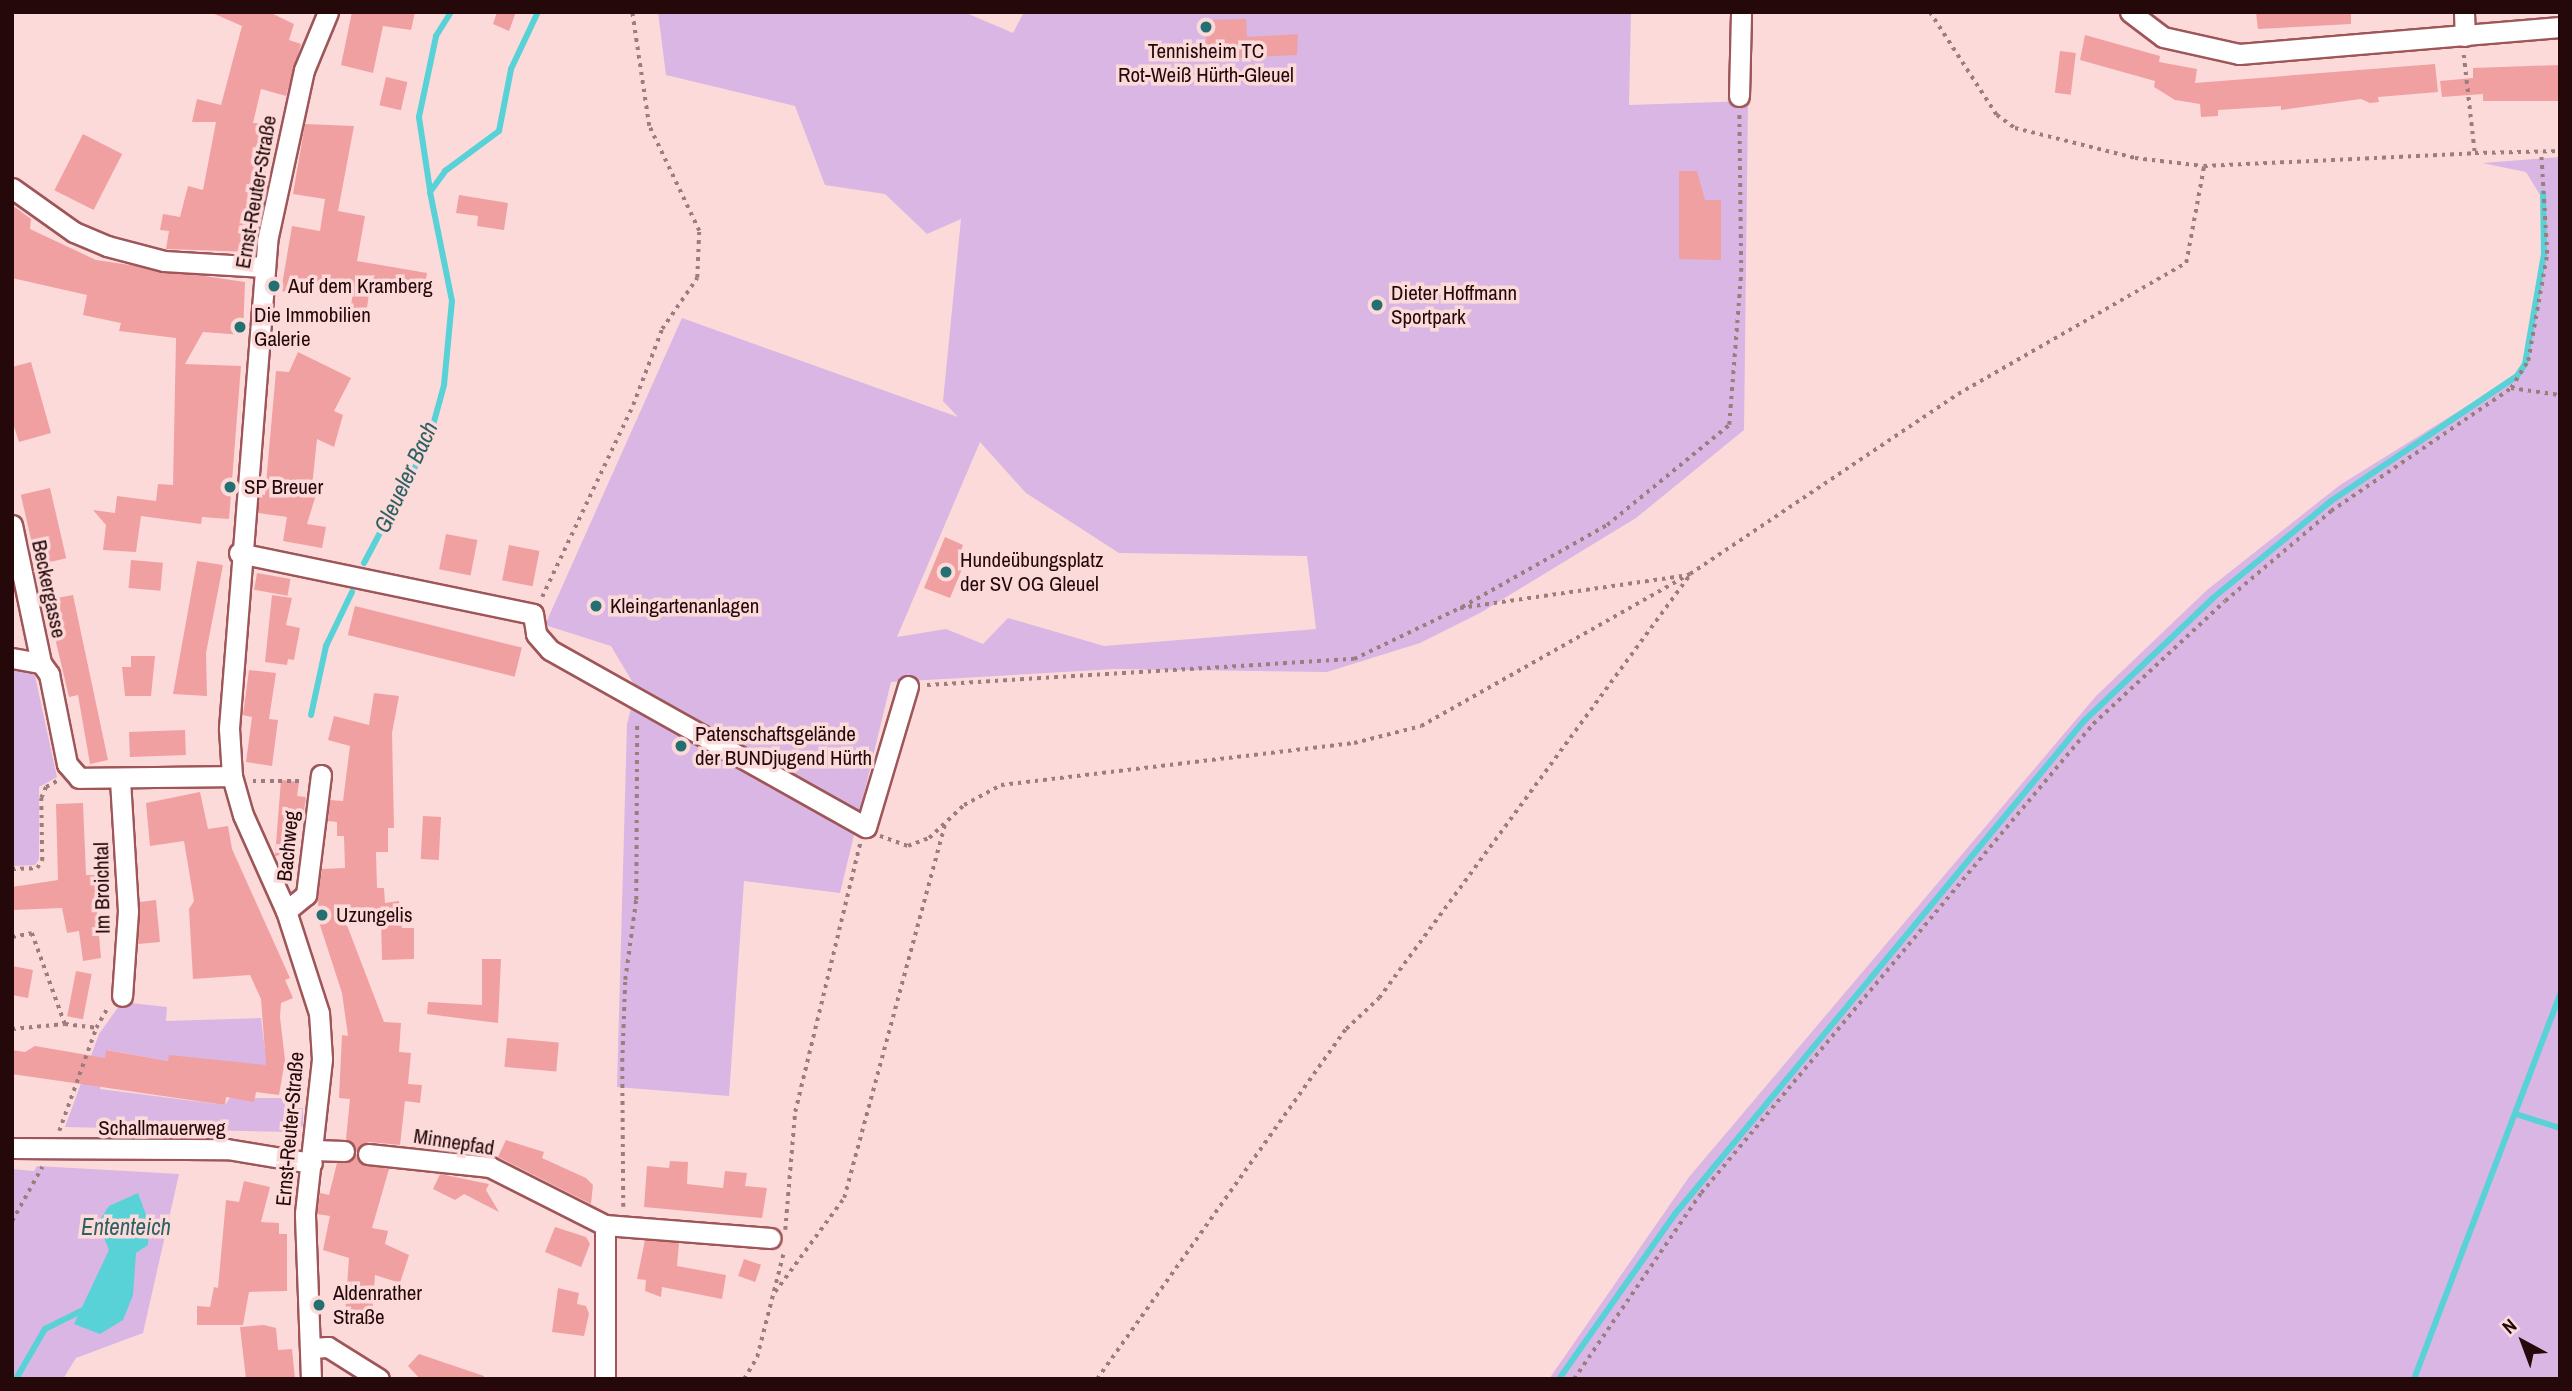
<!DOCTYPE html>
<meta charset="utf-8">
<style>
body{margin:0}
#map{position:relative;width:2572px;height:1391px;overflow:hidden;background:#fcdad9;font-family:"Archivo Narrow",sans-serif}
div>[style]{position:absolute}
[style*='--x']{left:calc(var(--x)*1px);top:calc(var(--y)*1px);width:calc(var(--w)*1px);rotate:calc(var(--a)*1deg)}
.green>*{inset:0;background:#d9b6e4}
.water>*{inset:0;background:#59d2d7}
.stream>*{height:6px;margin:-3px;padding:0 3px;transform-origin:3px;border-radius:3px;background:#59d2d7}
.building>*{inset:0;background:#f0a0a1;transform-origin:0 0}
.path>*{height:3.5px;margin-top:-1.75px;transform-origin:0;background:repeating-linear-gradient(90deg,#9c7c7d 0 3.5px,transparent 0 8.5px)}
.roads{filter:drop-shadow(2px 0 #9e5658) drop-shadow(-2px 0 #9e5658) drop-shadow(0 2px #9e5658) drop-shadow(0 -2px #9e5658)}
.minor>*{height:19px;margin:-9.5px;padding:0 9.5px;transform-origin:9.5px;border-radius:9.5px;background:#fff}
.dots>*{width:19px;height:19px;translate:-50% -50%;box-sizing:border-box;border:4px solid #fcdad9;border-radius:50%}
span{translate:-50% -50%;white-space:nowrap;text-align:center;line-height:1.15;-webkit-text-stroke:7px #fcdad9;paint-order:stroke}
.poi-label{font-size:21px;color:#24080a}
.left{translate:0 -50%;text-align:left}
.street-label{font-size:21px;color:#24080a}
.water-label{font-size:23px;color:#2e6163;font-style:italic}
.frame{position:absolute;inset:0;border:14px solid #24080a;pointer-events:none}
.north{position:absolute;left:2488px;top:1307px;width:70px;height:70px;-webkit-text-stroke:5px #fcdad9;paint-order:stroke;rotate:319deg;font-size:19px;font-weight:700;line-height:28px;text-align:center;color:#24080a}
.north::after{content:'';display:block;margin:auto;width:24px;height:32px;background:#24080a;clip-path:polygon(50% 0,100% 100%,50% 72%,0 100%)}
</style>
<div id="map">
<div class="green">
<div style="clip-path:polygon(evenodd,658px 12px,964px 12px,1013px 33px,1024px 12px,1631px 12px,1629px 105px,1748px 101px,1744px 430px,1636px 518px,1480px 613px,1420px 643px,1327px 672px,1115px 669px,891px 682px,840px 893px,744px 881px,729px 1096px,617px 1087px,627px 724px,636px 688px,611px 646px,545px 625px,682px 318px,958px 417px,943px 401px,961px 219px,927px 234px,885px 194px,825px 185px,795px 106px,666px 75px,658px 12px,980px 442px,1026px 493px,1119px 553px,1307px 556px,1316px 629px,1104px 646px,1008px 618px,983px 644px,946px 629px,897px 637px,980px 442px)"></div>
<div style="clip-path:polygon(2560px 157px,2560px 1379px,1549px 1379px,1689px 1177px,2096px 696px,2207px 590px,2340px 485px,2512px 378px,2523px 362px,2537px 290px,2545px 236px,2540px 195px,2526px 172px,2482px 163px)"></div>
<div style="clip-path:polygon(24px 668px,35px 676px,57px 777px,39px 787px,39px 859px,35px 865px,12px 866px,12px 669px)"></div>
<div style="clip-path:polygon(122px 1002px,167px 1007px,166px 1021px,261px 1018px,267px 1066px,168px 1061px,107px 1050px,100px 1089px,225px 1105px,230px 1098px,281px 1098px,287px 1108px,303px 1108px,303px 1126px,291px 1132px,65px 1127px,99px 1034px)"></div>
<div style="clip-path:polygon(37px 1166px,179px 1174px,143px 1333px,76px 1358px,63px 1379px,12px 1379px,12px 1169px,34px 1171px)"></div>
</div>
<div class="water">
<div style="clip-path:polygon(138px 1193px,149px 1223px,148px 1245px,136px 1253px,133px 1295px,123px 1320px,100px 1334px,74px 1324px,109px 1250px,98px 1223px,109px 1206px)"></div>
</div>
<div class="stream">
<div style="--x:430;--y:190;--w:74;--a:-98.6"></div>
<div style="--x:419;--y:117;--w:83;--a:-78.1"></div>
<div style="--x:436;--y:36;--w:28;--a:-58"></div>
<div style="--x:364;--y:563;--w:139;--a:-62.1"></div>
<div style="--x:429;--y:440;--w:57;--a:-74.7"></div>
<div style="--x:444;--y:385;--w:84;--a:-84.6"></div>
<div style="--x:452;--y:301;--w:111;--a:-101.4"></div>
<div style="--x:430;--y:192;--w:26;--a:-54"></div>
<div style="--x:445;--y:171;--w:67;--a:-36.5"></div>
<div style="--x:499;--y:131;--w:63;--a:-79"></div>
<div style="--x:511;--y:69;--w:63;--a:-64.7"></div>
<div style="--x:311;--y:715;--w:71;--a:-77.7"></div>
<div style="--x:326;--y:646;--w:60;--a:-64.3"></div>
<div style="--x:2516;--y:1114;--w:46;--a:17.7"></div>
<div style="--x:16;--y:1379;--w:58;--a:-59.9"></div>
<div style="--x:45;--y:1329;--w:45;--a:-26.6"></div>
<div style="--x:1559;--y:1379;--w:202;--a:-54.9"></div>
<div style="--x:1675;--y:1214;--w:641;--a:-50.32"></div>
<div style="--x:2084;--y:721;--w:178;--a:-43.6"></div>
<div style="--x:2213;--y:598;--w:153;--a:-39.4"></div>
<div style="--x:2331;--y:501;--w:224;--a:-33.9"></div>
<div style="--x:2517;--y:376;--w:14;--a:-56"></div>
<div style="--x:2525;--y:364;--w:112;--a:-80.2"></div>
<div style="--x:2544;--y:254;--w:61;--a:-90.9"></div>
<div style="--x:2414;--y:1379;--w:412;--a:-69.2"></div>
</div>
<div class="building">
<div style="clip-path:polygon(210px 12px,269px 12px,294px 24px,289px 40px,301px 44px,286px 96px,261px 89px,253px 123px,269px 124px,258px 178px,266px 170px,252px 252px,166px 249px,169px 231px,160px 230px,163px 214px,180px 217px,188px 186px,203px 190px,216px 122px,192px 122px,197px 99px,221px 105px,242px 26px)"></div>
<div style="clip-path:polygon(352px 12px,415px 12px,411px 30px,383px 26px,373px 73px,341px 65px)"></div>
<div style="clip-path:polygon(497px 12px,516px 12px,509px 31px,493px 24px)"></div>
<div style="clip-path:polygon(2256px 12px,2351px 12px,2351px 24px,2258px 29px)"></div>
<div style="clip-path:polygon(1246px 19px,1247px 37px,1298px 34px,1297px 55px,1232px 58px,1232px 51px,1207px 52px,1205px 20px)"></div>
<div style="clip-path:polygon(2085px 35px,2160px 56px,2159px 62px,2197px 69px,2195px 83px,2435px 64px,2438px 92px,2378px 97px,2379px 102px,2370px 103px,2361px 99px,2281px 110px,2281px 106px,2218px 110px,2218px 116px,2201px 117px,2200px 104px,2175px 100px,2154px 87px,2155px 81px,2080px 60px)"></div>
<div style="left:2060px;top:51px;width:16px;height:42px;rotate:7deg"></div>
<div style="clip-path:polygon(2560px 65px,2560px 101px,2483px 101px,2483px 94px,2442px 97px,2440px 81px,2473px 78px,2473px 68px)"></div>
<div style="left:386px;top:77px;width:22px;height:29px;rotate:13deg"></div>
<div style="clip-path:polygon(305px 124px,354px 126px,338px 211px,365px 216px,357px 261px,427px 273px,424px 291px,371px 281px,366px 314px,350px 311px,353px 293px,311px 286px,310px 296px,281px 291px,292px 226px,320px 231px,325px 199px,293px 194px)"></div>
<div style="left:83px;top:134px;width:44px;height:63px;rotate:27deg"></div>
<div style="clip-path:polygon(1679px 171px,1697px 171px,1705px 200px,1721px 200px,1721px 260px,1679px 259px)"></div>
<div style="clip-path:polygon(459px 195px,508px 203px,504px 230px,477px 226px,478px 216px,456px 213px)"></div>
<div style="clip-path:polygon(12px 205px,31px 219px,30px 229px,96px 260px,245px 282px,243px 335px,203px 332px,185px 364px,241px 366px,229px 519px,202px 517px,201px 524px,141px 516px,136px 552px,103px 550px,106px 525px,93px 510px,115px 513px,117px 496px,156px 501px,158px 484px,173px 485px,176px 338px,119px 331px,121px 323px,83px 315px,87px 295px,12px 278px)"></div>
<div style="clip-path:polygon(298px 352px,351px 378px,334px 411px,343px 415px,334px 447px,317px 439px,312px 487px,318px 488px,307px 524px,326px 527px,322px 548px,283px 541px,287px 517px,258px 513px,260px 494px,265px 495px,276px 371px,289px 372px)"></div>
<div style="clip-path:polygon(31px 362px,51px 433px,19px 442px,12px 420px,12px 367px)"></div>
<div style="left:50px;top:488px;width:72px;height:30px;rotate:77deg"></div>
<div style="left:446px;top:534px;width:32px;height:36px;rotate:11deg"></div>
<div style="clip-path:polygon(945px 537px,963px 545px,960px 554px,967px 557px,950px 598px,924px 588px)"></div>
<div style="left:509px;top:545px;width:31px;height:36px;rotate:11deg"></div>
<div style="left:131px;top:560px;width:32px;height:28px;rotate:5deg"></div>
<div style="clip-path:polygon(197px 561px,223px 565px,206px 653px,207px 696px,173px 694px)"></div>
<div style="left:257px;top:573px;width:34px;height:17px;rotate:10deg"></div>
<div style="clip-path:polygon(73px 595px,108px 760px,90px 764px,78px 695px,69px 697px,46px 600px)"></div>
<div style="clip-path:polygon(272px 595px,292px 598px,286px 625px,300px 628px,294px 660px,288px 659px,287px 665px,265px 662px)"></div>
<div style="left:355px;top:606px;width:172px;height:30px;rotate:14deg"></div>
<div style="clip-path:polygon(131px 656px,155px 656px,151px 696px,125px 696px,122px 667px,131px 667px)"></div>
<div style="clip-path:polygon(249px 670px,276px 673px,269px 719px,278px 720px,272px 766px,246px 762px,252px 717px,243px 715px)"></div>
<div style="clip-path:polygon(374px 693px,399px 696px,392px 733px,394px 828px,388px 828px,388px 852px,376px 852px,377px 888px,384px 888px,385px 903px,399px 901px,402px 928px,414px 928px,414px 959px,382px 960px,381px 917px,345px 920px,384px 1022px,401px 1023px,399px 1052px,411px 1053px,408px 1084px,422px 1085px,420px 1103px,405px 1101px,400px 1145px,369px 1142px,356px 1152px,346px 1139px,350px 1099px,339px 1098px,342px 1035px,348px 1036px,342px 993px,319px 922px,318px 898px,322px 869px,345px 868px,344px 836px,337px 836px,337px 822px,328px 821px,330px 800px,343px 801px,350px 746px,328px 740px,334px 716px,369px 725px)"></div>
<div style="left:185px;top:730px;width:25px;height:56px;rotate:88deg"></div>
<div style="clip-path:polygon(281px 780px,299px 782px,297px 796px,306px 797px,303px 818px,292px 817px,287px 854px,275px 856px)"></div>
<div style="clip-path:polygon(200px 792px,208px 829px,228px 826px,232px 849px,290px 978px,285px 980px,293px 998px,281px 1003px,280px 1017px,285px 1060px,279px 1095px,256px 1092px,254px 1102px,226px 1097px,225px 1105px,12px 1074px,12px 1050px,25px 1052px,35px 1046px,105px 1058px,106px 1050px,168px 1061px,169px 1055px,266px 1065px,261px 999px,250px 975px,193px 979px,189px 909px,194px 901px,184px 841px,150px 846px,146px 803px)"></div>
<div style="clip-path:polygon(83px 803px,86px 875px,104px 875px,104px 910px,97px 912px,101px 958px,83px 961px,79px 931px,67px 933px,62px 908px,12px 910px,12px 887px,58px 880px,56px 804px)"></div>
<div style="left:423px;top:816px;width:18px;height:43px;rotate:3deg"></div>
<div style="clip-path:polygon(156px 900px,160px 942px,138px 944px,140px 902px)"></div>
<div style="clip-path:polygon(482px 959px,501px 959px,498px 1023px,427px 1014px,428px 1002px,482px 1005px)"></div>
<div style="clip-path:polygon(12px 966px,33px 970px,28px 998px,12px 995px)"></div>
<div style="left:76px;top:971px;width:16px;height:46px;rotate:11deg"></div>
<div style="left:507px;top:1038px;width:52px;height:29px;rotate:5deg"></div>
<div style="clip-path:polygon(506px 1140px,544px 1152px,542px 1158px,586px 1178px,593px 1185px,591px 1204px,498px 1157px)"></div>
<div style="clip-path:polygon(356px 1153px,361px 1164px,389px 1169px,372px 1228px,388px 1231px,385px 1244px,409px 1255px,400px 1283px,375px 1275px,372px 1316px,345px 1314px,349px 1258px,323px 1250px,330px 1216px,317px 1214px,320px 1193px,329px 1195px,337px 1163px,350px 1161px)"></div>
<div style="clip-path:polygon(670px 1161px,688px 1162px,687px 1184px,723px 1188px,725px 1171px,747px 1173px,745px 1186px,767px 1188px,762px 1218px,644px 1207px,647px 1166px,669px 1168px)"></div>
<div style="clip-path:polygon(440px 1174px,489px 1184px,486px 1190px,499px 1212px,464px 1194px,455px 1200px,433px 1189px)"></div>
<div style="clip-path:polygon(244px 1181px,270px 1187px,261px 1222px,279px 1223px,279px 1234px,287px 1234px,287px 1291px,249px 1292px,243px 1325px,197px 1325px,197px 1306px,210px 1307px,214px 1287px,218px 1288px,226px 1200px,239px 1202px)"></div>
<div style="clip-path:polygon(555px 1227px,586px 1237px,590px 1244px,581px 1267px,545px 1252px)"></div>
<div style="clip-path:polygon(645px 1240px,679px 1243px,677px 1266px,726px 1275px,722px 1299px,662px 1287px,661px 1297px,645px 1291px,646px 1280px,637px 1279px)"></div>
<div style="left:744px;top:1259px;width:18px;height:18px;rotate:19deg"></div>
<div style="clip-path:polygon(558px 1288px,579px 1293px,577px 1304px,586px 1306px,589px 1314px,584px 1336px,552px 1332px)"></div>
<div style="clip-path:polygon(264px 1325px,276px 1328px,278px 1350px,292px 1349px,295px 1379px,246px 1379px,240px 1327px)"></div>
<div style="clip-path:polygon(419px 1354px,484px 1376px,484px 1379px,420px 1379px,408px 1366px)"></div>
</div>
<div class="path">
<div style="--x:1930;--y:12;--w:123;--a:57"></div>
<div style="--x:1997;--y:115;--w:22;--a:36"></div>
<div style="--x:2015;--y:128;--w:124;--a:14"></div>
<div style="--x:2135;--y:158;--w:69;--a:6.6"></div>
<div style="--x:2464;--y:55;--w:99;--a:83.6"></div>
<div style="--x:2475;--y:153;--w:85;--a:-1.3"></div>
<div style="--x:2511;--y:388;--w:49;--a:8.1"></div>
<div style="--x:542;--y:597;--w:212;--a:-64.6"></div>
<div style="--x:633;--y:405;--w:81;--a:-69.1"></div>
<div style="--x:662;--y:329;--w:62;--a:-55.5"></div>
<div style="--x:697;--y:278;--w:47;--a:-87.6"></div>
<div style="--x:699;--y:231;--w:116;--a:-115.5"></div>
<div style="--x:649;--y:126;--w:115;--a:-98.5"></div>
<div style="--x:1462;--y:607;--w:167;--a:-29.5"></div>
<div style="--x:1607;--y:525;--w:158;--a:-39.3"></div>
<div style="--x:1729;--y:425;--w:153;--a:-85.5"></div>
<div style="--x:1741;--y:272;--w:158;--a:-90.7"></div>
<div style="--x:927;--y:685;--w:428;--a:-3.5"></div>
<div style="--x:1354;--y:659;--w:118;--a:-25.7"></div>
<div style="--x:1460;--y:608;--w:230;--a:-8.2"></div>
<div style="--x:253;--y:781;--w:47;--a:0"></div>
<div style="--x:880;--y:836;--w:30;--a:20"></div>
<div style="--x:908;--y:846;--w:22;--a:-21"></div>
<div style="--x:929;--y:838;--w:48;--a:-43.3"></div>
<div style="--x:964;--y:805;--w:42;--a:-28.4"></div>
<div style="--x:1001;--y:785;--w:355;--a:-6.8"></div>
<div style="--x:1354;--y:743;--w:69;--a:-14.2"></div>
<div style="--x:1421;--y:726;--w:309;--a:-29.5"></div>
<div style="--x:1690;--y:574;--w:323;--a:-33.9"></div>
<div style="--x:1958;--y:394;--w:263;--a:-29.9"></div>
<div style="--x:2186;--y:263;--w:99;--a:-79.5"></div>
<div style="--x:2204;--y:166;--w:271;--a:-2.7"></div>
<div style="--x:12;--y:869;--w:25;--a:-2"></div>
<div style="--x:37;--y:868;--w:9;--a:-54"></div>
<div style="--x:42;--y:861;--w:63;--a:-90.9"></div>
<div style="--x:41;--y:798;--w:12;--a:-66"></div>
<div style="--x:46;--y:787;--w:13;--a:-29"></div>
<div style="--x:12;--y:937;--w:20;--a:-11"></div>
<div style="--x:32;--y:933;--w:97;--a:70.1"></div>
<div style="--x:12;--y:1029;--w:53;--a:-5.4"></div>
<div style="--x:65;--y:1024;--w:31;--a:7"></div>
<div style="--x:96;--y:1028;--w:22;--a:-60"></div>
<div style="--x:59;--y:1131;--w:109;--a:-70.2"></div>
<div style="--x:623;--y:1207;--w:145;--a:-90.4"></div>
<div style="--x:622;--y:1062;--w:82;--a:-87.9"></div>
<div style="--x:625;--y:980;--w:81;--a:-82.2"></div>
<div style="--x:636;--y:900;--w:178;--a:-89.7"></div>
<div style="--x:12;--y:1221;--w:62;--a:-60.9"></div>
<div style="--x:785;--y:1230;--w:118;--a:-85.2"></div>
<div style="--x:795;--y:1112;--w:276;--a:-76.4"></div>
<div style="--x:775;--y:1292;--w:117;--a:-53.7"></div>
<div style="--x:844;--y:1198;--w:387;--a:-74.9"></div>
<div style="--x:744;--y:1379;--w:26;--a:-59"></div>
<div style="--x:757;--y:1357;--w:109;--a:-75.7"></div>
<div style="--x:1097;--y:1379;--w:430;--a:-54.6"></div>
<div style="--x:1346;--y:1029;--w:45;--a:-43.2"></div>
<div style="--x:1379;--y:998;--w:524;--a:-53.7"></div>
<div style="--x:1574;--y:1379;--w:225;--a:-55.7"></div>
<div style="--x:1701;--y:1193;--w:611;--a:-50.11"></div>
<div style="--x:2093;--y:724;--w:180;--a:-43"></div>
<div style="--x:2225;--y:601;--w:139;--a:-40.3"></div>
<div style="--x:2331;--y:511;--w:218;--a:-34.3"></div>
<div style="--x:2511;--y:388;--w:32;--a:-58"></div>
<div style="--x:2528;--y:361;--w:109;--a:-79.9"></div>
<div style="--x:2547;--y:254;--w:102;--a:-93.4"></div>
</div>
<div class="roads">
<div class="minor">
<div style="--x:2130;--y:12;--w:41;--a:37.1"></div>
<div style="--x:2163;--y:37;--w:78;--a:12.6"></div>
<div style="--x:2239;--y:54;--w:322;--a:-4.8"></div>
<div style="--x:2464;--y:12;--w:24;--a:88"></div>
<div style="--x:1739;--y:96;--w:84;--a:-88.6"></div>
<div style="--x:12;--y:188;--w:76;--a:35.4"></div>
<div style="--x:74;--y:232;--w:36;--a:23"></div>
<div style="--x:107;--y:246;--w:59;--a:14.7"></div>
<div style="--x:164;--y:261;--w:100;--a:3.4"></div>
<div style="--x:12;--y:525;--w:141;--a:78.1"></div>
<div style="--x:239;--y:553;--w:300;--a:11.7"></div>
<div style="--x:533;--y:614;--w:20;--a:81"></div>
<div style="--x:536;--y:634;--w:21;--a:49"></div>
<div style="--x:550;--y:650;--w:362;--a:29.3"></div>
<div style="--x:866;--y:827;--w:147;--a:-73.4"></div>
<div style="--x:12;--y:658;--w:29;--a:10"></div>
<div style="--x:41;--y:663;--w:14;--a:54"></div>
<div style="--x:49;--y:674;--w:92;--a:78.7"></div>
<div style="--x:67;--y:764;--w:18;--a:49"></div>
<div style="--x:79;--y:778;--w:153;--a:-0.7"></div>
<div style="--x:120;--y:780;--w:131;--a:86.5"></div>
<div style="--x:128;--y:911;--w:85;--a:94"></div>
<div style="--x:286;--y:911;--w:26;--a:-39"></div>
<div style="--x:306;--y:895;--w:121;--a:-82.9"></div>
<div style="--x:12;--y:1148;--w:215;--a:0.3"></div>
<div style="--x:227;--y:1149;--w:86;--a:9.4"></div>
<div style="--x:313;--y:1150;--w:31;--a:2"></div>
<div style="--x:368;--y:1154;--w:123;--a:6.1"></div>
<div style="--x:490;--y:1167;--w:129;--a:26.8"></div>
<div style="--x:605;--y:1225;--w:166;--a:4.5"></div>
<div style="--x:310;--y:1348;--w:18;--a:-3"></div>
<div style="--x:328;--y:1347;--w:60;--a:32.1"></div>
<div style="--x:311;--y:1379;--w:166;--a:-92.1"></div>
<div style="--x:305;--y:1213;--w:155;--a:-83.7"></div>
<div style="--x:322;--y:1059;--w:46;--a:-93.7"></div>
<div style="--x:319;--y:1013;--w:107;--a:-107.9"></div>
<div style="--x:286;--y:911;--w:105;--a:-114.1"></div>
<div style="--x:243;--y:815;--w:41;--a:-105.8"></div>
<div style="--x:232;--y:776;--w:48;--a:-93.6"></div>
<div style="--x:229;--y:728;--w:488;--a:-85.5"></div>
<div style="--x:267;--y:241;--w:175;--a:-77.8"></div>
<div style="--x:304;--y:70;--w:63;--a:-67.5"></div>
<div style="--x:605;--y:1379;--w:154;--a:-90"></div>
</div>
</div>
<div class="dots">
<div style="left:1206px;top:27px;background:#236f71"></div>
<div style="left:274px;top:286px;background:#236f71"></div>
<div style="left:1377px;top:305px;background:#236f71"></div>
<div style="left:240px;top:327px;background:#236f71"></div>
<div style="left:230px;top:487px;background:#236f71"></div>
<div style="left:946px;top:572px;background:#236f71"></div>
<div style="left:596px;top:606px;background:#236f71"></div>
<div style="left:681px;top:746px;background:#236f71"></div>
<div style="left:322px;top:915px;background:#236f71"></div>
<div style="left:319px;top:1305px;background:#236f71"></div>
</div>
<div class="poi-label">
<span style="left:1206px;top:63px">Tennisheim TC<br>Rot-Weiß Hürth-Gleuel</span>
<span class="left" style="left:288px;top:286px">Auf dem Kramberg</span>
<span class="left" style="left:1391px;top:305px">Dieter Hoffmann<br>Sportpark</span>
<span class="left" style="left:254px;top:327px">Die Immobilien<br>Galerie</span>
<span class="left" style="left:244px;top:487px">SP Breuer</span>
<span class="left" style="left:960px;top:572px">Hundeübungsplatz<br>der SV OG Gleuel</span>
<span class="left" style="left:610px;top:606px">Kleingartenanlagen</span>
<span class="left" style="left:695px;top:746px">Patenschaftsgelände<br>der BUNDjugend Hürth</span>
<span class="left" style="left:336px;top:915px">Uzungelis</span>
<span class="left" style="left:333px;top:1305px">Aldenrather<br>Straße</span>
</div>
<div class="street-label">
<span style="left:256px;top:192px;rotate:-80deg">Ernst-Reuter-Straße</span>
<span style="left:49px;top:589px;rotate:78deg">Beckergasse</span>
<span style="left:288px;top:846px;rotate:-84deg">Bachweg</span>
<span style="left:102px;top:888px;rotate:-91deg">Im Broichtal</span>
<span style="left:162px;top:1128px">Schallmauerweg</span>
<span style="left:290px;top:1129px;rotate:-85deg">Ernst-Reuter-Straße</span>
<span style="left:454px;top:1142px;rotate:9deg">Minnepfad</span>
</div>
<div class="water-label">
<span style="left:406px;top:477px;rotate:-65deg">Gleueler Bach</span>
<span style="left:126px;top:1227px">Ententeich</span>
</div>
<div class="frame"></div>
<div class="north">N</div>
</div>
